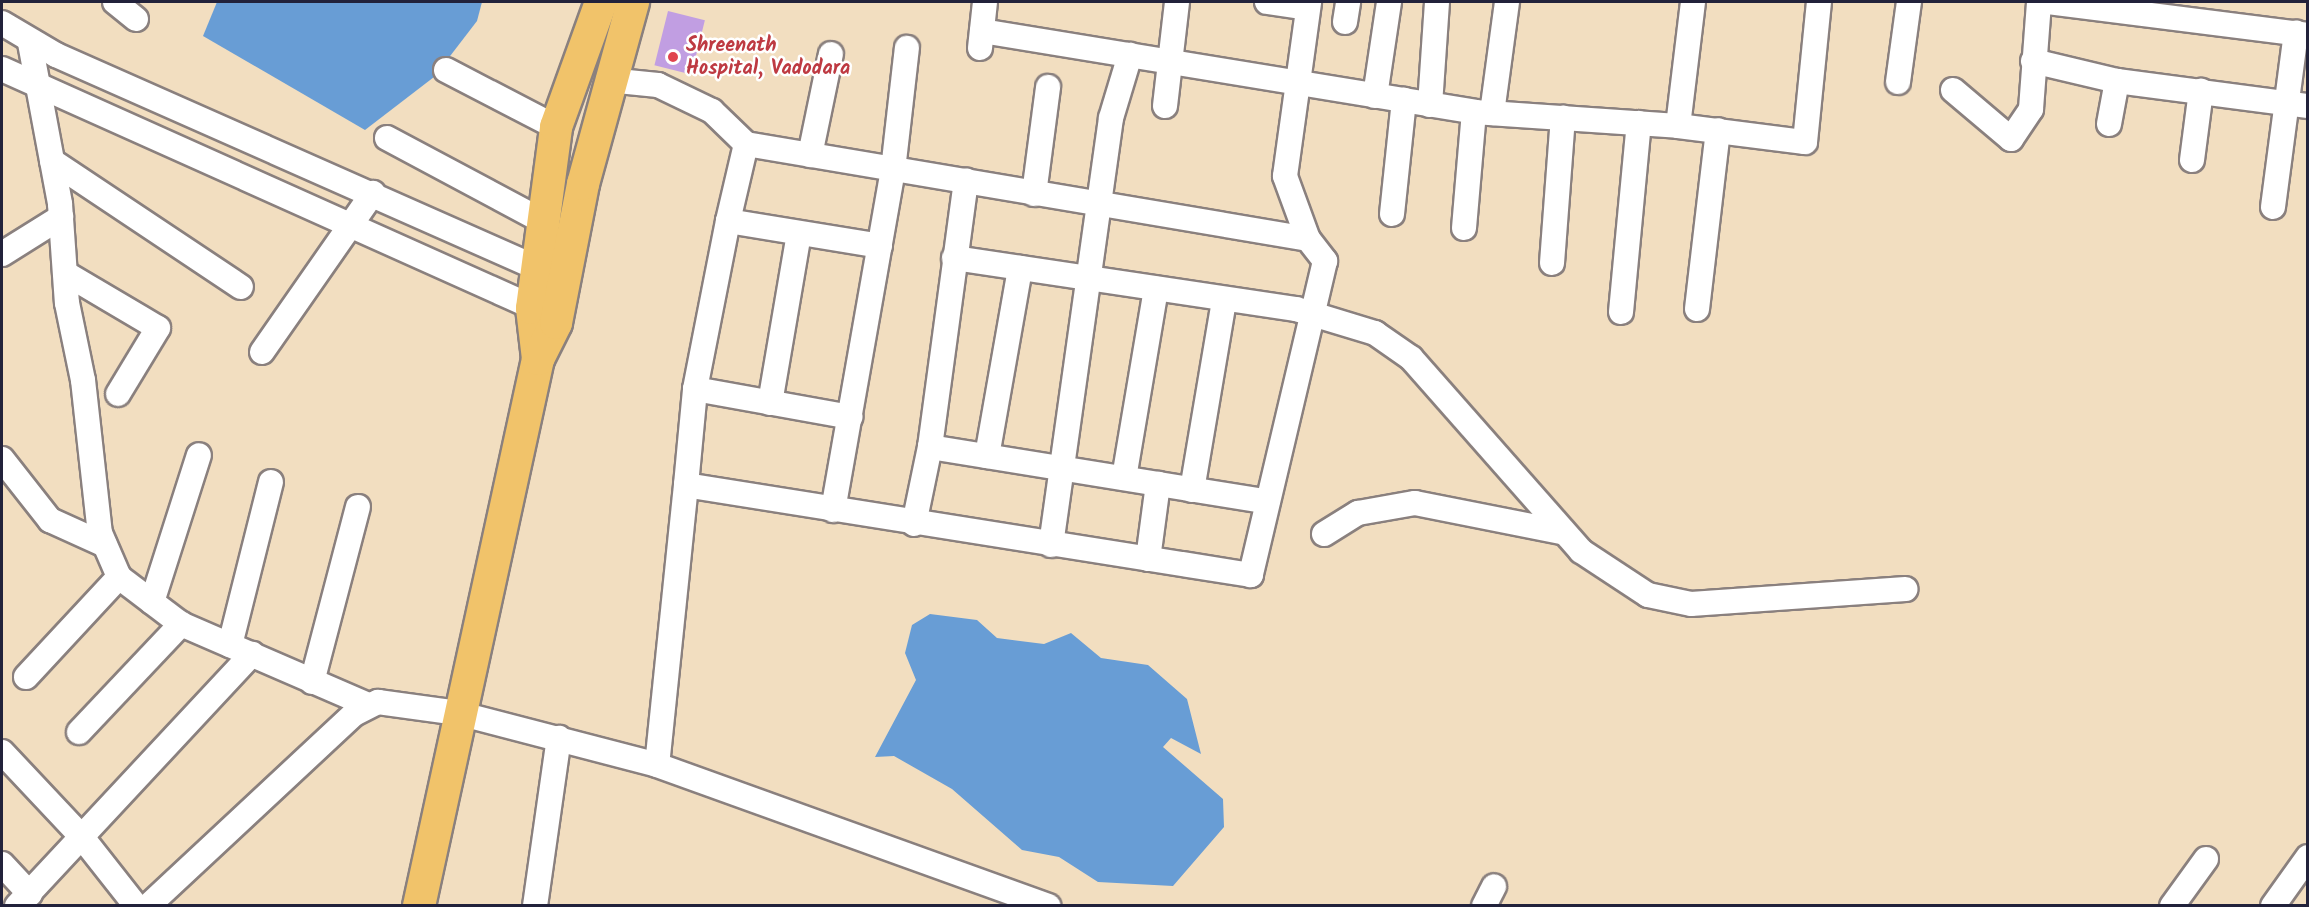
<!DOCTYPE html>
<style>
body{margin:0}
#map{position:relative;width:2309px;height:907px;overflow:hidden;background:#f2dec0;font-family:Kalam,sans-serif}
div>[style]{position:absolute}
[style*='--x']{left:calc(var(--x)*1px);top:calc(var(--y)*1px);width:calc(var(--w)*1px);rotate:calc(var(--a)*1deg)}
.water>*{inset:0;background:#689dd5}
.building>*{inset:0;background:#c19ee2;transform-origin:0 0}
.roads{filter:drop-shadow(2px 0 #8a807e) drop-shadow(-2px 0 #8a807e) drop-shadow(0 2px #8a807e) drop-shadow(0 -2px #8a807e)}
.minor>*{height:24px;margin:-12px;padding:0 12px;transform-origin:12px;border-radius:12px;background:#fff}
.major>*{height:32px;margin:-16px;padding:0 16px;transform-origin:16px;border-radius:16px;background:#f1c36a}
.dots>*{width:16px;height:16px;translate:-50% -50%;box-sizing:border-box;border:3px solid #fff;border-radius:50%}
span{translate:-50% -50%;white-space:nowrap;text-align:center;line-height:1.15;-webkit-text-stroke:5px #fff;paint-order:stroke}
.health-label{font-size:20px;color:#be3a42;font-weight:700}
.left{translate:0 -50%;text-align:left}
.frame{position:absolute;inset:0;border:3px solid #22223b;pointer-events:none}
</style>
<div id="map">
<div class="water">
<div style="clip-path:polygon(217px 2px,482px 2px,477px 21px,434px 77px,365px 130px,203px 36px)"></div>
<div style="clip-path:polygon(930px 614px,977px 620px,997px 638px,1044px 644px,1071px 633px,1101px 658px,1148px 665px,1187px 699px,1201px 754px,1171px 738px,1163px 747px,1223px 799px,1224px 827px,1173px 886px,1098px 882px,1059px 857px,1022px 850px,952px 789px,894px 756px,875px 757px,916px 680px,905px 653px,912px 625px)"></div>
</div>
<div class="building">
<div style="left:668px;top:11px;width:38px;height:56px;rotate:14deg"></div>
</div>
<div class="roads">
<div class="minor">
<div style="--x:115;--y:2;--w:27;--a:39"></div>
<div style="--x:1267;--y:2;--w:41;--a:8.3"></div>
<div style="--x:2048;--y:2;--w:262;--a:7.2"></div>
<div style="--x:1345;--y:22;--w:20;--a:-81"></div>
<div style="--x:2;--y:23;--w:63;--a:30.7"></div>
<div style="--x:56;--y:55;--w:544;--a:23.88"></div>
<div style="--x:982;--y:31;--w:499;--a:9.3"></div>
<div style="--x:1474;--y:112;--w:204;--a:3.9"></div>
<div style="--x:1678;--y:126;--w:128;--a:7.2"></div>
<div style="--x:1805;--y:142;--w:141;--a:-84.3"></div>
<div style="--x:30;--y:43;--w:164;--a:79.4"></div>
<div style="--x:60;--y:204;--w:99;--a:86"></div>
<div style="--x:67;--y:303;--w:79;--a:78.3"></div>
<div style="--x:83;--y:380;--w:154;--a:83.7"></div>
<div style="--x:100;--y:533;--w:48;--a:66.6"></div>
<div style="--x:119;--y:577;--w:78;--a:37.2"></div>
<div style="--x:181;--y:624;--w:204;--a:23.4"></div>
<div style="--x:980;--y:48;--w:46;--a:-83.8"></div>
<div style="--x:2033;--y:61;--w:86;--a:13.4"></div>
<div style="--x:2117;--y:81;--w:193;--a:7.5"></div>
<div style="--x:2;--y:69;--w:596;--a:24.16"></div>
<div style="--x:446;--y:70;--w:124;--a:27.4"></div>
<div style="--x:608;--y:80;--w:50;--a:5.7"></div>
<div style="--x:658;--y:85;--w:60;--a:25.7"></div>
<div style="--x:712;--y:111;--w:47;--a:44.1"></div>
<div style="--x:746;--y:144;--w:570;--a:9.59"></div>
<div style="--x:1308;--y:239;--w:28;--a:52"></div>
<div style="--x:1325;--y:261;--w:323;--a:103.3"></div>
<div style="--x:1251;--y:575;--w:572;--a:-170.95"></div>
<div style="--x:686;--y:485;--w:281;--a:95.9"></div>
<div style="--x:1898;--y:82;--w:81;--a:-82.2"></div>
<div style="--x:1953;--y:90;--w:76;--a:40.2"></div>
<div style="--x:2011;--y:139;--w:36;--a:-56"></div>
<div style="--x:2031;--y:109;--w:107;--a:-85.7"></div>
<div style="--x:1375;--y:96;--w:95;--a:-81.5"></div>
<div style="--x:1430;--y:105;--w:103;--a:-86.1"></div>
<div style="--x:1165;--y:106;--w:105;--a:-83.4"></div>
<div style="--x:1492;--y:113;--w:112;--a:-82.3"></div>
<div style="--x:2109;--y:124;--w:44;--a:-79.5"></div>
<div style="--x:1678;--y:126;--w:125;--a:-83.1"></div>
<div style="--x:387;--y:138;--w:178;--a:28.1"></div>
<div style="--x:746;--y:144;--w:79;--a:103.2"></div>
<div style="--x:728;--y:221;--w:154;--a:9.3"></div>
<div style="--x:810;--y:155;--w:103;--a:-78.3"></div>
<div style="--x:2192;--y:160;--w:70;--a:-82.6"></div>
<div style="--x:52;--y:161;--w:227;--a:33.7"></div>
<div style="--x:1034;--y:194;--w:108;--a:-82.5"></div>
<div style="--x:2273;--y:207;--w:176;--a:-82.5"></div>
<div style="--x:1392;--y:214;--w:115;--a:-84"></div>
<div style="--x:1464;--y:228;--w:116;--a:-85.1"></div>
<div style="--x:1308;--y:239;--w:67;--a:-110.1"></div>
<div style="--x:1285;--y:176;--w:176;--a:-82.1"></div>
<div style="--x:2;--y:254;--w:70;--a:-32.1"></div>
<div style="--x:954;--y:258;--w:346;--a:8.5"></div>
<div style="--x:1296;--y:309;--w:83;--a:16.9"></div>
<div style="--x:1375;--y:333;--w:44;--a:34.8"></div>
<div style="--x:1411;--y:358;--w:257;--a:48.6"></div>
<div style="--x:1581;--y:551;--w:80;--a:33.3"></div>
<div style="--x:1648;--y:595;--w:44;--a:11.8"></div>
<div style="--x:1691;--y:604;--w:215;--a:-4"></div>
<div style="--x:1552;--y:263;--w:146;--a:-85.7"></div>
<div style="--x:65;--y:273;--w:108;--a:30.6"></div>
<div style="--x:158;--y:328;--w:77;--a:121.2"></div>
<div style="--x:1697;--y:309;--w:180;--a:-83.3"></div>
<div style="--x:1621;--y:312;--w:190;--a:-84.6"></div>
<div style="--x:262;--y:352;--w:194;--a:-55.1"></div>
<div style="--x:695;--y:389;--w:158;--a:10.2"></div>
<div style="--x:770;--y:403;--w:172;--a:-80.3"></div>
<div style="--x:930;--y:447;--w:342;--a:9.2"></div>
<div style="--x:987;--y:456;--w:191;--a:-80"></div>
<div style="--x:2;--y:459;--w:78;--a:51.8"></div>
<div style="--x:50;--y:520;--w:60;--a:24.4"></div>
<div style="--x:1124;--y:478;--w:192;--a:-80.4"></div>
<div style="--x:686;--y:485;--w:96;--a:-84.6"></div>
<div style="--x:695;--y:389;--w:171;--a:-78.9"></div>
<div style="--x:1192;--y:490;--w:193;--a:-80.4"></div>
<div style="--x:833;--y:510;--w:345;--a:-80"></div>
<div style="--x:893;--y:170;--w:123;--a:-83.5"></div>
<div style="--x:914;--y:524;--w:79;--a:-78.3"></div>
<div style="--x:930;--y:447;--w:269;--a:-82.3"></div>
<div style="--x:1324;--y:534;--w:40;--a:-32"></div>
<div style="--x:1358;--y:513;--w:58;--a:-10"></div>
<div style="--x:1415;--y:503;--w:150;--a:11.2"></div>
<div style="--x:1051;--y:545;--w:431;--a:-82"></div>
<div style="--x:1111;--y:118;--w:66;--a:-73.2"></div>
<div style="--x:1148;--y:559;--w:76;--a:-82.4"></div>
<div style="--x:152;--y:602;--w:154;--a:-72.3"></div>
<div style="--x:230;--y:645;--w:168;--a:-75.9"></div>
<div style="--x:26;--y:677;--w:137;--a:-47.1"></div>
<div style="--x:312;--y:682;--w:181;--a:-75.3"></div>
<div style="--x:79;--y:732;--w:149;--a:-46.6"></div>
<div style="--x:2;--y:752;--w:115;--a:46.8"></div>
<div style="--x:81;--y:836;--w:89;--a:51.8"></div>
<div style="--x:2;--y:864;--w:41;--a:47"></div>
<div style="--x:17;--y:906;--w:345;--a:-47"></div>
<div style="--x:148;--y:906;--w:282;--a:-43"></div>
<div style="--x:354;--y:714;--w:27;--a:-27"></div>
<div style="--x:378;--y:702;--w:81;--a:7.8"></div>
<div style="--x:458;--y:713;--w:206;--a:14.6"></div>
<div style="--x:657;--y:765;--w:416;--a:19.8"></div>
<div style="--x:535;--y:906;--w:170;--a:-81.9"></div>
<div style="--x:1484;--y:906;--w:22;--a:-63"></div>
<div style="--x:2172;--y:906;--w:58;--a:-54.1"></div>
<div style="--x:2273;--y:906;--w:60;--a:-54.5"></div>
</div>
<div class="major">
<div style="--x:538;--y:359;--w:51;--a:-96.7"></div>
<div style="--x:532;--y:308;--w:183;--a:-82.4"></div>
<div style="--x:556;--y:127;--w:133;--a:-70.2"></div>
<div style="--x:419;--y:906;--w:560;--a:-77.73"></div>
<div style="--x:538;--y:359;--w:40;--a:-63.4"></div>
<div style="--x:556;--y:323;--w:142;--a:-79"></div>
<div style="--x:583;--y:184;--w:189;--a:-74.6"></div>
</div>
</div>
<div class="dots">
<div style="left:673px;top:57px;background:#e0444e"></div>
</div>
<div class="health-label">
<span class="left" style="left:686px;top:58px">Shreenath<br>Hospital, Vadodara</span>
</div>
<div class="frame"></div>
</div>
